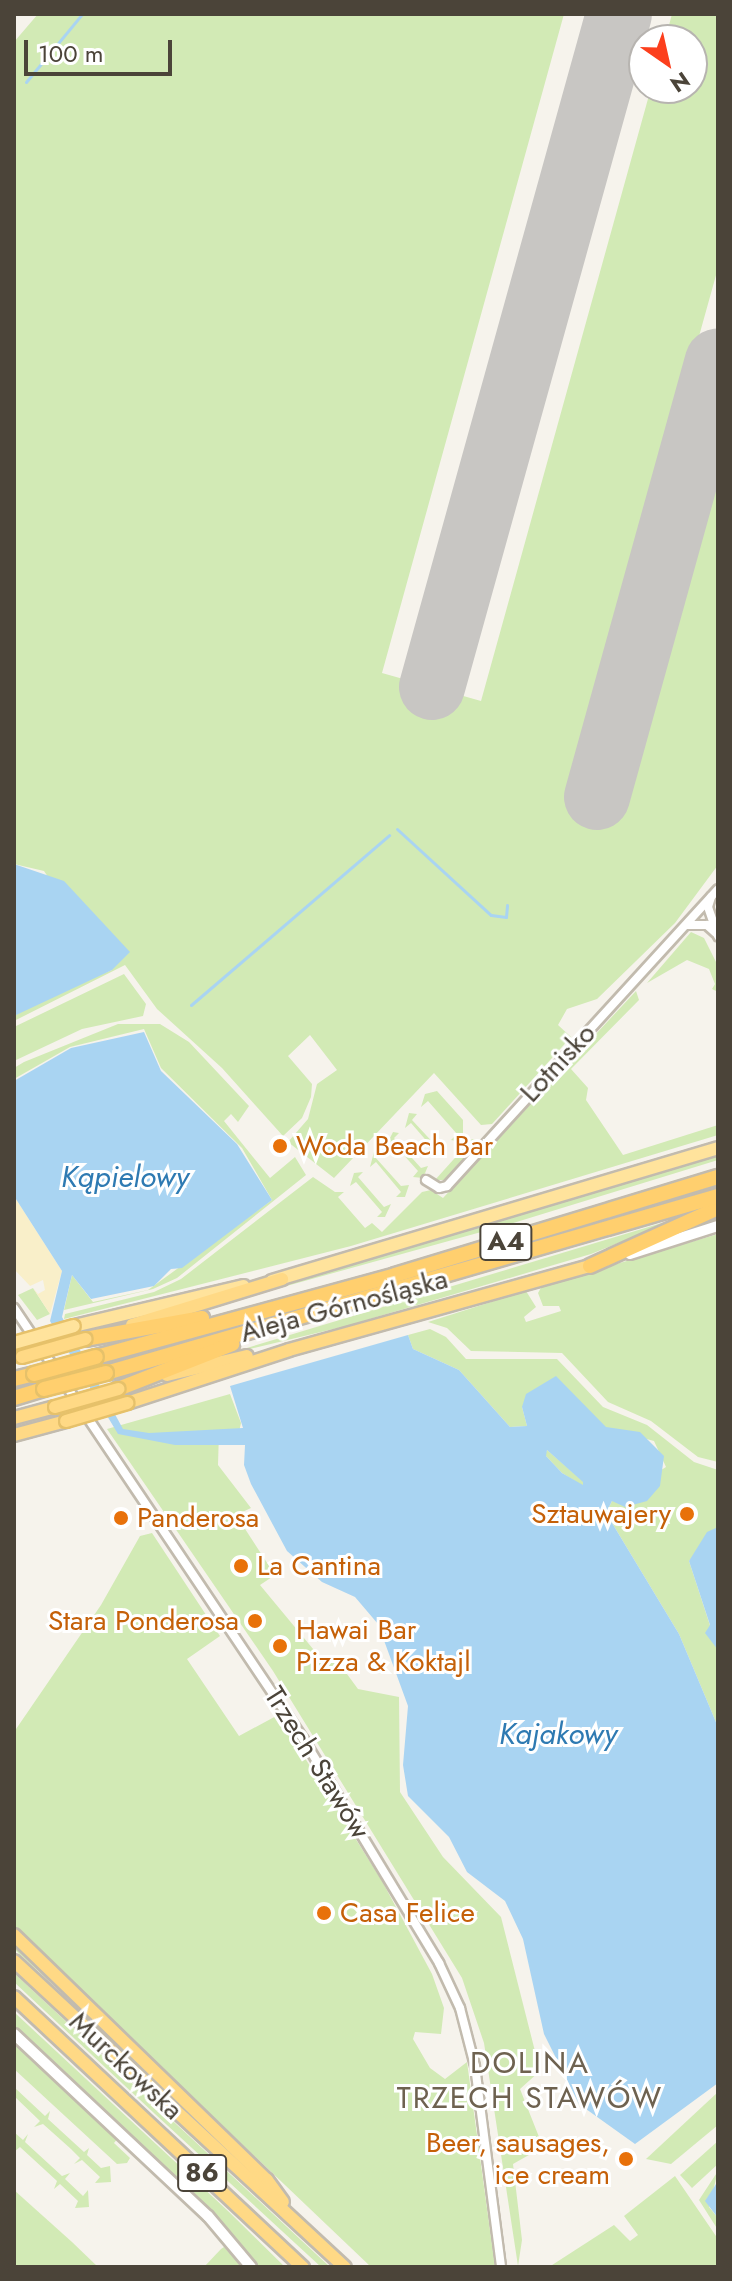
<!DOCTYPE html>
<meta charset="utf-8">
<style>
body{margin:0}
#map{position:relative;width:732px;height:2281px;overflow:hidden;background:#f6f3ec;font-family:Jost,sans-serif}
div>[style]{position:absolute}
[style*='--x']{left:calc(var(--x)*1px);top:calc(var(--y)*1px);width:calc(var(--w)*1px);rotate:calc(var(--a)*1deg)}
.green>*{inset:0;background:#d2eab5}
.sand>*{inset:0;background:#f9efc9}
.water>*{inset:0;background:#a9d4f2}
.stream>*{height:3px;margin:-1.5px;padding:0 1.5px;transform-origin:1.5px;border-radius:1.5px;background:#a9d4f2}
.runway>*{height:66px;margin:-33px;padding:0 33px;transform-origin:33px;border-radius:33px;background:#c8c6c3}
.roads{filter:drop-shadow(2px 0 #c2bbae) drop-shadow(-2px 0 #c2bbae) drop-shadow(0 2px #c2bbae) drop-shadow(0 -2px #c2bbae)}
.minor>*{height:8px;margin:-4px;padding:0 4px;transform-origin:4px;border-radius:4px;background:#fff}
.tertiary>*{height:10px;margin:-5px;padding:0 5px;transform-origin:5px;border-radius:5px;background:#fff}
.primary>*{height:12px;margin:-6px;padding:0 6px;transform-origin:6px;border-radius:6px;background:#ffe39c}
.trunk>*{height:12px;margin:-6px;padding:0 6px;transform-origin:6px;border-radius:6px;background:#ffd985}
.motorway>*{height:14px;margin:-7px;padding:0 7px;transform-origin:7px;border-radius:7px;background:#ffcf6e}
.bridges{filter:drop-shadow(2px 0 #e6c16a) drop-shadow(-2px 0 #e6c16a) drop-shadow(0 2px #e6c16a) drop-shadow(0 -2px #e6c16a)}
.primary-bridge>*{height:12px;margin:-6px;padding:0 6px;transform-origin:6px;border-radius:6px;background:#ffe39c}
.trunk-bridge>*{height:12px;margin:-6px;padding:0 6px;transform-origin:6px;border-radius:6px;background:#ffd985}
.motorway-bridge>*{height:14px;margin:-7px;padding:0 7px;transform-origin:7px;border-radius:7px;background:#ffcf6e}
.dots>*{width:22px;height:22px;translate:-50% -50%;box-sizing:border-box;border:4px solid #fff;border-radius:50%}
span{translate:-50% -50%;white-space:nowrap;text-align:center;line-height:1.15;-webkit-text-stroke:6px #fff;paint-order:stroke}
.shield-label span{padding:2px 6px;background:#fff;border:2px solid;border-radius:6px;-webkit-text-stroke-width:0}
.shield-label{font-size:26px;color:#4b4439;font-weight:700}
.street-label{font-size:28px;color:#4b4439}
.food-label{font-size:28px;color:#c56008}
.left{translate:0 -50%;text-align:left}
.right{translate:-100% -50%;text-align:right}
.water-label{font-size:30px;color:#2e7ab2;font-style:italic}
.neighbourhood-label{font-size:30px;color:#6e6250;letter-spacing:2px}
.frame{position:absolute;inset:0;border:16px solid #4b4439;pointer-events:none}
.north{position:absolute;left:628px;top:24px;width:80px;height:80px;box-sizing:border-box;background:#fff;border:2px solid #b7b4b0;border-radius:50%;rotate:146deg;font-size:22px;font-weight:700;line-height:32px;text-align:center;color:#4b4439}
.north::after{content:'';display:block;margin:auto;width:28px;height:36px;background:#fc3f1d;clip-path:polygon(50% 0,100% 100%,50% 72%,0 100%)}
.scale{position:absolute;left:24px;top:40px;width:148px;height:36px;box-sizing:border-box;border:4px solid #4b4439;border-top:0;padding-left:10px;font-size:24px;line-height:28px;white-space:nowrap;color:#4b4439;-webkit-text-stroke:6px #fff;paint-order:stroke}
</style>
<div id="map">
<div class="green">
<div style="clip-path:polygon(38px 14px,564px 14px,382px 673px,481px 701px,651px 88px,692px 88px,692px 40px,665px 40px,672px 14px,718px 14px,718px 268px,571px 796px,619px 810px,718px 448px,718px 865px,675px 923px,597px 999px,567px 1009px,558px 1025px,571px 1037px,492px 1124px,481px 1125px,434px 1073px,334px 1178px,288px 1142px,308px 1119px,317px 1084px,337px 1070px,310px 1035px,288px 1056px,312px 1084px,311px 1097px,302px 1118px,283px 1136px,222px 1068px,157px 1009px,125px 965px,14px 1021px,14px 1016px,54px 993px,112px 970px,44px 871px,14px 864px,14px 42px)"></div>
<div style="clip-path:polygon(691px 932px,704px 938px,718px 966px,718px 992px,712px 989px,715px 984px,709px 969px,687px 960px,647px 983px)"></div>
<div style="clip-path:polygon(124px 974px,146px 1004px,143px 1016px,82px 1029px,14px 1061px,14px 1027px)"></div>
<div style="clip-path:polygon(636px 991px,639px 1000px,571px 1069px,588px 1088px,586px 1100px,623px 1155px,718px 1125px,718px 1135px,351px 1246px,64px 1319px,65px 1314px,154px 1292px,181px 1279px,313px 1177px,335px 1192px,344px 1192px,338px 1197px,365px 1228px,372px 1223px,382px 1232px,422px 1192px,431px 1190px,443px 1198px)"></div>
<div style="clip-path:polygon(118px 1024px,160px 1024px,189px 1042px,249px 1106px,238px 1122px,231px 1114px,224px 1121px,270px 1178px,295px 1157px,306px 1175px,177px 1278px,153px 1289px,64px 1310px,72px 1275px,93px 1302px,148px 1290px,272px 1200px,242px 1148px,161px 1068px,144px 1029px,70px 1047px,14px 1079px,14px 1068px,24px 1062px)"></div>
<div style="clip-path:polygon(437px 1091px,463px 1120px,463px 1135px,456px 1141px,451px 1140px,457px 1134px,428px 1101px,421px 1107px,425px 1094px)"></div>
<div style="clip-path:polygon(409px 1113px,417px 1114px,412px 1120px,439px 1149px,446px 1147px,442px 1158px,432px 1158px,437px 1153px,411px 1123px,405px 1128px)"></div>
<div style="clip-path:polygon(393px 1132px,399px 1133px,394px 1138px,421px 1168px,428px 1166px,423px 1178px,413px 1177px,418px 1171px,392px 1142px,386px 1146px)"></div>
<div style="clip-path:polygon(472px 1139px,481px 1141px,445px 1180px,435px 1180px)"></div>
<div style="clip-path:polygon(374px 1152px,380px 1152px,375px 1157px,401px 1186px,409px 1185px,405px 1197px,396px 1197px,401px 1192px,376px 1162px,370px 1167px)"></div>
<div style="clip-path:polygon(718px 1154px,718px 1160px,510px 1224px,200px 1310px)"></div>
<div style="clip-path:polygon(363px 1172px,358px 1177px,384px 1207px,391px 1204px,385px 1217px,377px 1217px,382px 1212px,356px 1182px,350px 1186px,354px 1173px)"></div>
<div style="clip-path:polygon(718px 1183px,718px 1189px,480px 1262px,106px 1364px)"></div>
<div style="clip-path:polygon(685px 1216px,591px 1254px,346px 1326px,220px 1356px)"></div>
<div style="clip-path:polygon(718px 1234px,718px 1462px,698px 1457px,651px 1421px,608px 1402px,562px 1353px,471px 1351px,447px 1328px,428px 1322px,526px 1291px,536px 1307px,524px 1317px,526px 1322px,561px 1311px,559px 1306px,543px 1306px,538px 1293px,542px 1286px)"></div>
<div style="clip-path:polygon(33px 1288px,50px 1314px,37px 1320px,18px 1295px)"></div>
<div style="clip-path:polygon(430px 1329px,446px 1337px,466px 1359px,557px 1359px,603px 1407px,647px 1425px,694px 1462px,718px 1470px,718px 1527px,689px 1561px,718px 1650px,718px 1727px,679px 1634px,606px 1513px,612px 1501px,666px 1467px,654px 1441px,606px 1428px,581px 1404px,522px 1407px,527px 1426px,510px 1427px,459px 1370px,413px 1349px,408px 1335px)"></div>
<div style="clip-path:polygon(230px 1394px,241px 1423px,239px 1432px,219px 1432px,218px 1465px,251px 1508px,236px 1515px,275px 1575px,260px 1585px,323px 1661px,333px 1655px,358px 1689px,399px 1697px,400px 1792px,443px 1857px,501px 1917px,540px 2071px,520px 2089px,543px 2147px,513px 2164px,522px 2240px,518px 2266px,484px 2043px,462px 1978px,273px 1671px,107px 1429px)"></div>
<div style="clip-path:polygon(547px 1450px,584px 1482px,583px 1486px,562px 1473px,545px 1455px)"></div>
<div style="clip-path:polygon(152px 1533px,220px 1636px,187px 1659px,239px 1736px,278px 1715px,382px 1881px,432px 1974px,444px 2008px,441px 2034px,415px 2032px,413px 2039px,430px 2068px,445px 2079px,467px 2062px,495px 2267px,371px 2267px,14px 1927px,14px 1732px,101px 1605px,140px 1536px)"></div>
<div style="clip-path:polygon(14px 1944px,117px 2040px,132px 2057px,14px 1949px)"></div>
<div style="clip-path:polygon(14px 1973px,146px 2096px,330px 2267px,321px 2267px,155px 2114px,14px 1982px)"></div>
<div style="clip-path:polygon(14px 2012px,228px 2211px,285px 2267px,257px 2267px,226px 2226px,14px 2027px)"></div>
<div style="clip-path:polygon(14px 2040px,118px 2138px,114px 2143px,130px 2158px,127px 2163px,117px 2164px,14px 2069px)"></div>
<div style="clip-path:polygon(14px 2087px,45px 2116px,50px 2111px,48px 2119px,84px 2152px,89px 2148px,87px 2155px,101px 2168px,110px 2166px,111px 2182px,95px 2183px,100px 2177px,82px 2160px,74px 2164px,80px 2158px,71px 2149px,43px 2124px,34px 2127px,40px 2121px,14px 2096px)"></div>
<div style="clip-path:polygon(718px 2092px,718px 2125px,671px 2164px,646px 2159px)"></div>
<div style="clip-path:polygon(14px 2132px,23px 2140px,28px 2134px,25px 2142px,62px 2176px,70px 2173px,65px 2179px,83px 2196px,88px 2190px,89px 2207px,75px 2208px,78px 2201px,60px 2184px,54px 2189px,57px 2181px,20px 2147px,14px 2152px)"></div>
<div style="clip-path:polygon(718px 2141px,718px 2164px,692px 2188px,680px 2175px)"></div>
<div style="clip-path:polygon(718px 2171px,709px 2207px,718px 2218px,718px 2230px,699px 2200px)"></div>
<div style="clip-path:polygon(675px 2176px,718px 2239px,718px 2267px,549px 2267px,614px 2225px,630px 2241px,638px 2235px,624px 2216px)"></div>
<div style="clip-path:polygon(14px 2190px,72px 2242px,98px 2267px,14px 2267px)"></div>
<div style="clip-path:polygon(224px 2247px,242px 2267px,204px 2267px,221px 2249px)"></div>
</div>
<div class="sand">
<div style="clip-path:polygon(14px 1196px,62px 1271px,50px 1314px,33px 1288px,38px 1294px,45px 1290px,43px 1280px,30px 1286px,14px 1269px)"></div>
</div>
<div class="water">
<div style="clip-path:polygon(14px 864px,64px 881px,130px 952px,112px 970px,14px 1016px)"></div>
<div style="clip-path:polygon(evenodd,144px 1032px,161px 1071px,237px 1144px,272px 1200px,182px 1268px,171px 1269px,154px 1286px,91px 1299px,72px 1275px,62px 1317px,123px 1429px,149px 1433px,243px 1428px,230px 1386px,408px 1335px,413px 1349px,459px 1370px,510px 1427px,527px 1426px,522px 1407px,526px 1394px,556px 1376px,606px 1427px,640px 1432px,664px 1456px,660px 1486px,647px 1501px,625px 1507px,612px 1501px,606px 1513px,679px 1634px,718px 1727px,718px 2083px,635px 2144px,579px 2104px,544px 2034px,523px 1939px,505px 1901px,467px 1872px,449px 1837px,408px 1796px,403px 1765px,408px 1706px,378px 1624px,355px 1597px,322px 1582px,287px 1551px,251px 1484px,244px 1465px,245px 1445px,175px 1445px,118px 1434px,50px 1321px,62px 1271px,14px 1196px,14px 1081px,71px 1048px,144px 1032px,547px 1450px,583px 1482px,583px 1485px,562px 1473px,546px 1456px,547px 1450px)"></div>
<div style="clip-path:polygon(718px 1527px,718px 1650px,705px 1633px,710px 1625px,689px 1561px,707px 1532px)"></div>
<div style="clip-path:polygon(718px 2181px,718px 2218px,705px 2201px)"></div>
</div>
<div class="stream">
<div style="--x:26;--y:82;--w:88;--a:-50.5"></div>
<div style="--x:397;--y:829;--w:127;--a:42.5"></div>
<div style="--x:491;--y:915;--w:15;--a:8"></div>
<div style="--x:506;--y:917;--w:12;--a:-85"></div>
<div style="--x:191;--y:1005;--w:261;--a:-40.6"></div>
</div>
<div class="runway">
<div style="--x:432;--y:687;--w:698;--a:-74.47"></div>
<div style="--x:597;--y:797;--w:452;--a:-74.5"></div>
</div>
<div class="roads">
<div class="minor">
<div style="--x:711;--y:897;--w:10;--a:107"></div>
<div style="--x:708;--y:907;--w:31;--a:71"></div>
<div style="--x:687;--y:925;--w:20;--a:0"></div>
<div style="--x:707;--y:925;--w:12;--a:42"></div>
<div style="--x:426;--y:1180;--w:15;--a:32"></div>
<div style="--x:439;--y:1188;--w:8;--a:-14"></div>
<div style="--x:447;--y:1186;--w:402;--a:-47.6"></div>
<div style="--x:14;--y:1308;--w:520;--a:56.13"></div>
<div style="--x:304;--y:1740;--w:261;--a:58.8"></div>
<div style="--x:439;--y:1963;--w:50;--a:65"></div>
<div style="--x:460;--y:2008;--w:60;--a:75.5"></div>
<div style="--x:475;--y:2066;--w:203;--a:82.6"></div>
</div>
<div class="tertiary">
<div style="--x:630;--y:1254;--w:92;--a:-17.7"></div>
<div style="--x:14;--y:2034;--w:266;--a:43.2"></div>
<div style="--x:208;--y:2216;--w:67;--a:49.9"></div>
</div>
<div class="primary">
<div style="--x:272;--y:1281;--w:465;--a:-16.6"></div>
<div style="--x:74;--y:1326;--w:174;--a:-13.3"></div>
</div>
<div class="trunk">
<div style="--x:132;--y:1325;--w:157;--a:-17"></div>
<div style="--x:167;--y:1375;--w:82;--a:-13.4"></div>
<div style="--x:127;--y:1403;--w:170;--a:-18.1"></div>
<div style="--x:289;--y:1350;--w:313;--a:-15.6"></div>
<div style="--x:14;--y:1418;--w:42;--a:-15"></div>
<div style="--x:14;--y:1435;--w:54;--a:-15.1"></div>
<div style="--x:14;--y:1935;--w:352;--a:44.1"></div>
<div style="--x:267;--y:2180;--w:27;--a:54"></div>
<div style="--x:14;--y:1961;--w:451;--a:42.8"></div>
<div style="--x:14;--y:1997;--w:396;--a:43.1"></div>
</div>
<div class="motorway">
<div style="--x:590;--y:1266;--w:141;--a:-24.4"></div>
<div style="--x:85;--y:1339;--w:119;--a:-10.2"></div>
<div style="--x:96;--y:1357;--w:310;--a:-15.3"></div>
<div style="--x:395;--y:1275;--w:338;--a:-16.9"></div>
<div style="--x:106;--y:1373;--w:637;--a:-16.13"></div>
<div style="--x:14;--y:1379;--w:21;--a:-14"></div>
<div style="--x:118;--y:1389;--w:123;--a:-21.5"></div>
<div style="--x:14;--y:1398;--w:31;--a:-17"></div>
</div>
</div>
<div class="bridges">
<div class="primary-bridge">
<div style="--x:14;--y:1343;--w:62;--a:-15.8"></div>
</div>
<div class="trunk-bridge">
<div style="--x:22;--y:1357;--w:66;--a:-15.9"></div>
<div style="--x:55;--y:1407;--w:66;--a:-15.9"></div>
<div style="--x:66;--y:1421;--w:64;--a:-16.4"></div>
</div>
<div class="motorway-bridge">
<div style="--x:34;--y:1374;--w:64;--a:-15.3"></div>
<div style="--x:44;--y:1389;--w:64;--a:-14.5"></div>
</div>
</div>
<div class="dots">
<div style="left:280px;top:1146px;background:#e8710a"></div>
<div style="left:687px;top:1514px;background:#e8710a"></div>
<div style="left:121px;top:1518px;background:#e8710a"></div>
<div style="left:241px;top:1566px;background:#e8710a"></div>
<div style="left:255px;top:1621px;background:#e8710a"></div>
<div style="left:280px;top:1646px;background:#e8710a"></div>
<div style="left:324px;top:1913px;background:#e8710a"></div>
<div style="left:626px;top:2159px;background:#e8710a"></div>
</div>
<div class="shield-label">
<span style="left:506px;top:1242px">A4</span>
<span style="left:202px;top:2173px">86</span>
</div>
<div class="street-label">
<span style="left:558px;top:1063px;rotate:-47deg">Lotnisko</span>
<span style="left:344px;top:1306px;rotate:-15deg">Aleja Górnośląska</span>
<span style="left:317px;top:1763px;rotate:58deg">Trzech Stawów</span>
<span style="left:126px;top:2066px;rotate:43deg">Murckowska</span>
</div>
<div class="food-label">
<span class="left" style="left:296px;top:1146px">Woda Beach Bar</span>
<span class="right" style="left:671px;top:1514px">Sztauwajery</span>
<span class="left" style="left:137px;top:1518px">Panderosa</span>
<span class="left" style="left:257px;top:1566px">La Cantina</span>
<span class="right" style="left:239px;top:1621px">Stara Ponderosa</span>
<span class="left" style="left:296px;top:1646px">Hawai Bar<br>Pizza &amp; Koktajl</span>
<span class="left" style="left:340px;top:1913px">Casa Felice</span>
<span class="right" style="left:610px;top:2159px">Beer, sausages,<br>ice cream</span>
</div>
<div class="water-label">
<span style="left:125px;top:1177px">Kąpielowy</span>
<span style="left:558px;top:1734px">Kajakowy</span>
</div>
<div class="neighbourhood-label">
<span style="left:530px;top:2080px">DOLINA<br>TRZECH STAWÓW</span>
</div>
<div class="frame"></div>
<div class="north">N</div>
<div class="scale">100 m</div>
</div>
